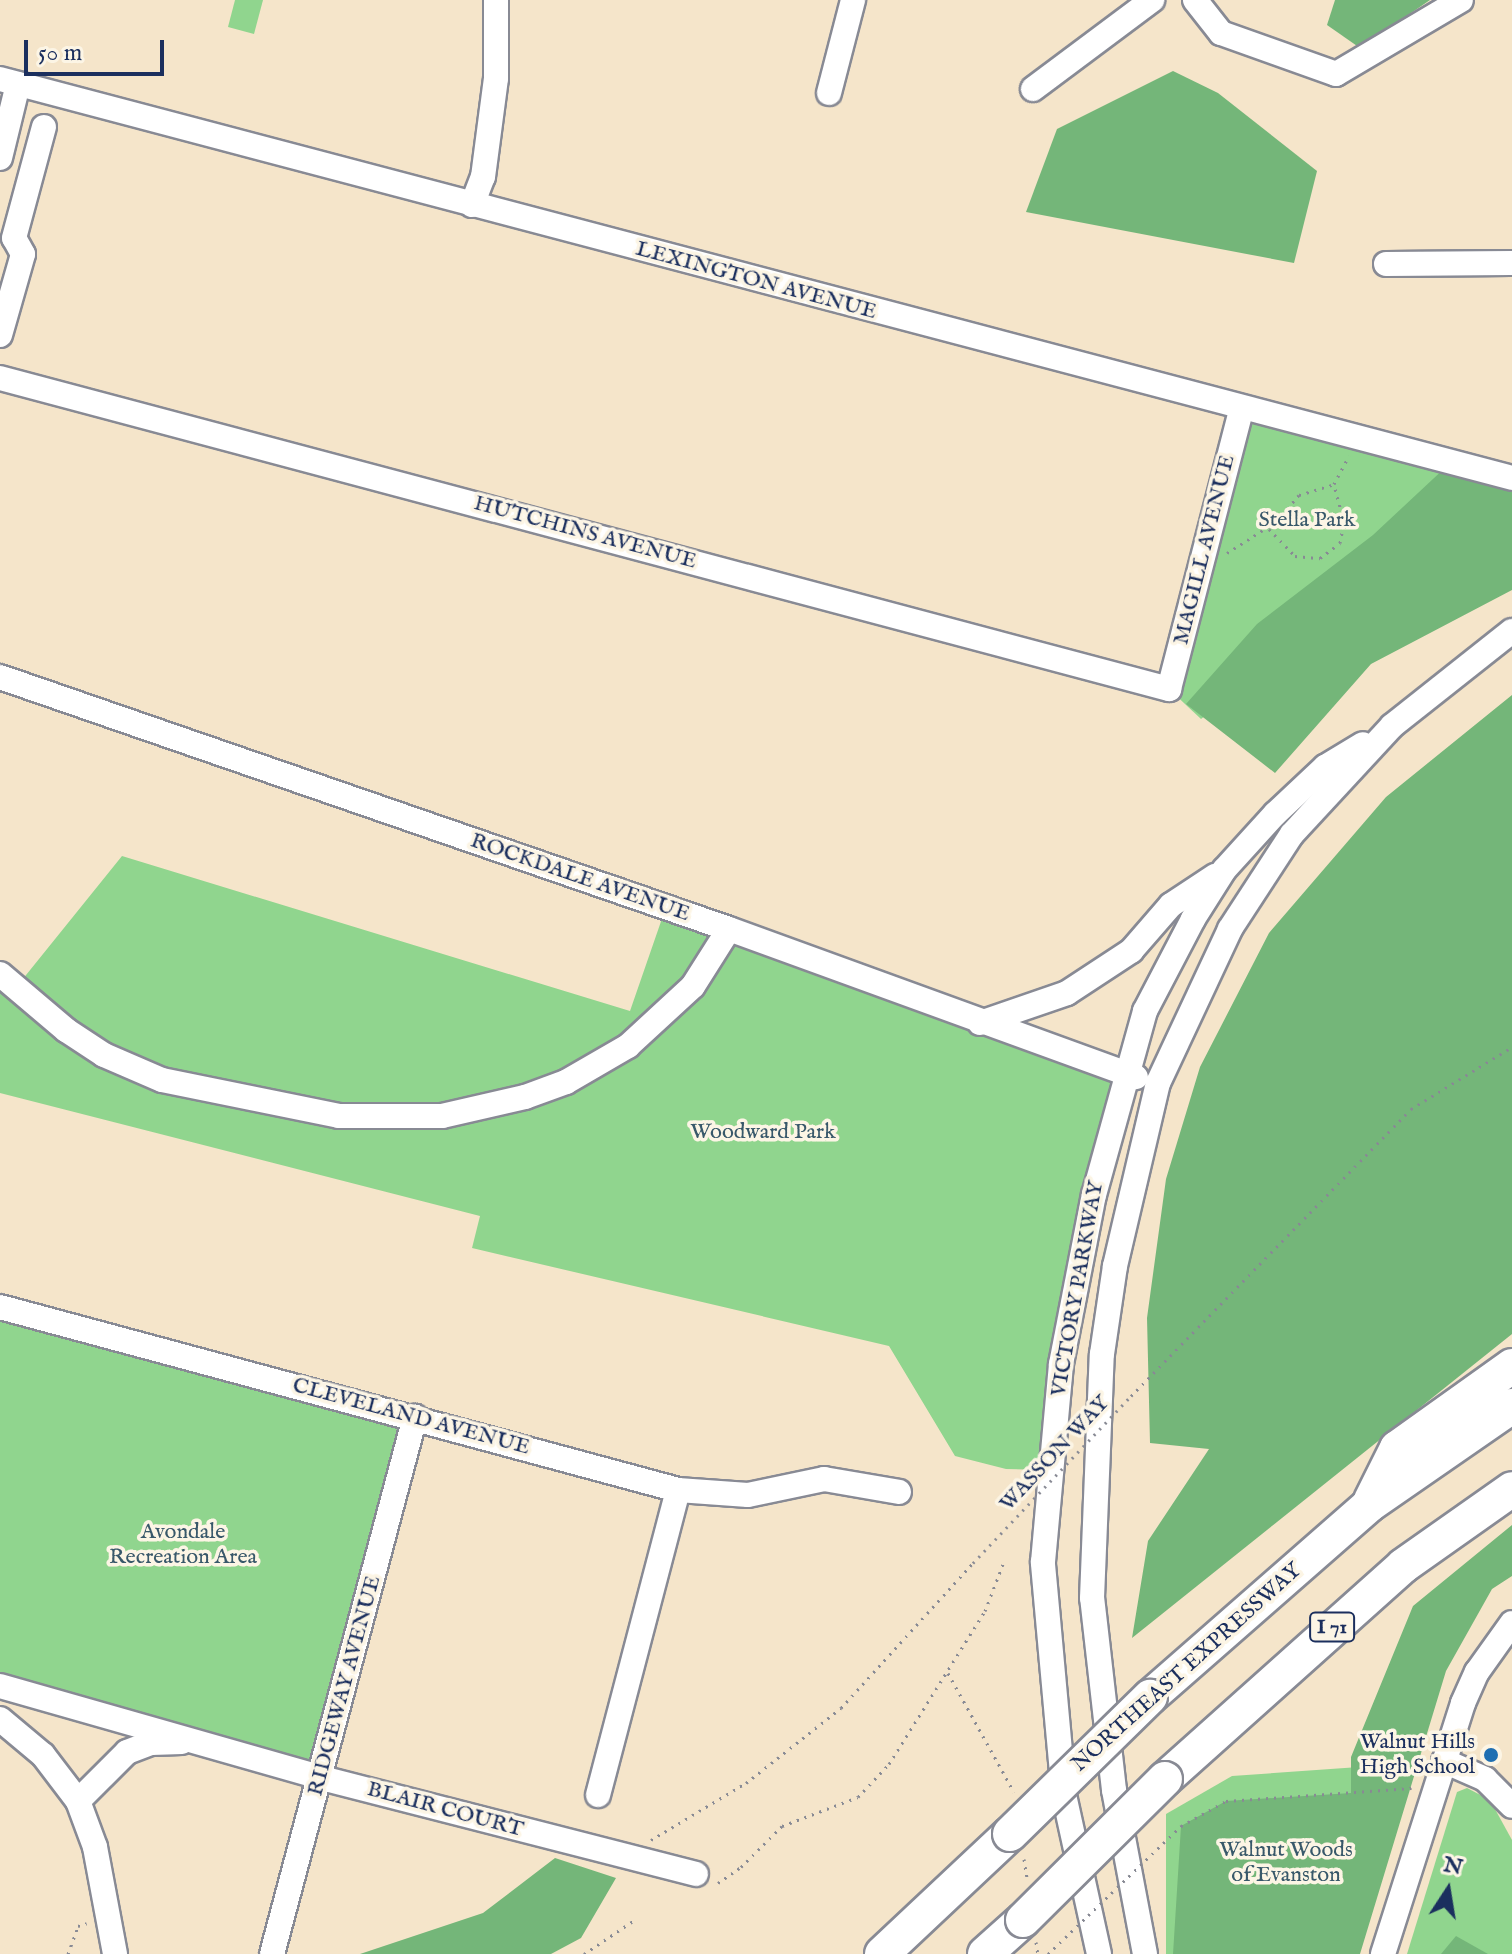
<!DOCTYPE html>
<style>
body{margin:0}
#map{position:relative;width:1512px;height:1954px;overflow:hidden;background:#f5e5ca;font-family:"IM FELL English",serif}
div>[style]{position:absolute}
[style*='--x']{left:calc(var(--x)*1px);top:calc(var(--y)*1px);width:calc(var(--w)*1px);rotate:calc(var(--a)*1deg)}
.green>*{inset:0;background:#90d58e}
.forest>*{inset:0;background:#74b679}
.path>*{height:3px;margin-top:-1.5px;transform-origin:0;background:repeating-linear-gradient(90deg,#888a94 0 2px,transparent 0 8px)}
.roads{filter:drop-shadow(2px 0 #888a94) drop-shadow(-2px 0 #888a94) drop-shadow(0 2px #888a94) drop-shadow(0 -2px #888a94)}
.minor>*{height:24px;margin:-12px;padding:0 12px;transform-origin:12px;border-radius:12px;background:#fff}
.highway>*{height:34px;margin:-17px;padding:0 17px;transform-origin:17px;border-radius:17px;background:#fff}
.path-bridge>*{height:3px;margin-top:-1.5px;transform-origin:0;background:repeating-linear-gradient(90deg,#888a94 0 2px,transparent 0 8px)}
.bridges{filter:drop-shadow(2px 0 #888a94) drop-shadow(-2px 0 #888a94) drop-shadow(0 2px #888a94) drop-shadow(0 -2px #888a94)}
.highway-bridge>*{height:34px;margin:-17px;padding:0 17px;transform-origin:17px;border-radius:17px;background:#fff}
.dots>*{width:22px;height:22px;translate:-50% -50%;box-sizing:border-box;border:4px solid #fcf5e5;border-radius:50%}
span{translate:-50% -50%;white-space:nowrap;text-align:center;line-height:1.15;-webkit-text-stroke:7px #fcf5e5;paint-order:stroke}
.shield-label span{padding:2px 6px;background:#fcf5e5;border:2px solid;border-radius:6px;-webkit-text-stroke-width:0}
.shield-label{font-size:20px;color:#1b2f5e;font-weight:700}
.street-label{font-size:22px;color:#1b2f5e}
.park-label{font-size:22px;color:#38586a}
.poi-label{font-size:22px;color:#1b2f5e}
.right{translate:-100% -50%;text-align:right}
.north{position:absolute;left:1408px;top:1850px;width:80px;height:80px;-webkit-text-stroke:6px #fcf5e5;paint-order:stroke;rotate:12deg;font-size:22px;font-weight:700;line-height:32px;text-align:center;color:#1b2f5e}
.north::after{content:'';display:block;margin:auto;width:28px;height:36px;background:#1b2f5e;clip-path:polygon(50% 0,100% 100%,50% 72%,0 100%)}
.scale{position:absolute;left:24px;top:40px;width:140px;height:36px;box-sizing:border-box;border:4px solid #1b2f5e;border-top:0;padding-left:10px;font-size:24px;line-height:28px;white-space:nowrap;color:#1b2f5e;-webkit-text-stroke:6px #fcf5e5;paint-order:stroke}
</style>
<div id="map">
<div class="green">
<div style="clip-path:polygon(235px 0,263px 0,254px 34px,228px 27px)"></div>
<div style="clip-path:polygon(1241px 411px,1511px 478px,1201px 719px,1169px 689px)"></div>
<div style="clip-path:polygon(122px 856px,630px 1011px,666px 907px,1124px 1074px,1048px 1470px,1006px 1469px,955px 1456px,889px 1346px,472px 1248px,480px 1216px,0 1093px,0 974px,18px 985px)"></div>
<div style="clip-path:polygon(0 1307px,415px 1417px,322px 1778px,0 1686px)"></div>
<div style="clip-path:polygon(1416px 1763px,1355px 1954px,1166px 1954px,1166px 1814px,1232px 1776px)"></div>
<div style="clip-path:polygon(1467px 1788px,1490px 1800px,1512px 1840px,1512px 1954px,1407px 1954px,1457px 1792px)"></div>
</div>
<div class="forest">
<div style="clip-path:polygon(1335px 0,1430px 0,1360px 48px,1327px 25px)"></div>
<div style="clip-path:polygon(1173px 71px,1218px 93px,1317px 171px,1294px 263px,1026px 212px,1057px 129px)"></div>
<div style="clip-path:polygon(1448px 465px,1512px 478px,1512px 590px,1371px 664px,1275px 773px,1186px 704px,1257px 624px,1373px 535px)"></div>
<div style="clip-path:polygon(1512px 695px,1512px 1334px,1132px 1638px,1148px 1541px,1209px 1449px,1150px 1443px,1147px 1318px,1166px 1179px,1200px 1067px,1269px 933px,1386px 797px)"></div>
<div style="clip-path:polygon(1512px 1525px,1512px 1576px,1492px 1589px,1446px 1671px,1360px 1954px,1173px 1954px,1181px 1826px,1226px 1801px,1351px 1793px,1351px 1757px,1413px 1606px)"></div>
<div style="clip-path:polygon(555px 1858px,616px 1878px,581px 1938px,551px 1954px,360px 1954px,483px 1913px)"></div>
<div style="clip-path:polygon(1456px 1936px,1488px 1954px,1441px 1954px)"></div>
</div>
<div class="path">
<div style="--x:1269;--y:529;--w:37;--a:46"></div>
<div style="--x:1295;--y:556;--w:25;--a:5"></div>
<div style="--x:1320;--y:558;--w:25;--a:-37"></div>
<div style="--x:1340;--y:543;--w:21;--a:-79"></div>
<div style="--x:1344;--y:522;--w:39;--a:-105"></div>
<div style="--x:1227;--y:553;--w:59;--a:-32.6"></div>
<div style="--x:1277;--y:521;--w:34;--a:-50"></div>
<div style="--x:1299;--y:495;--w:37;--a:-17"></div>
<div style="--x:1334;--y:484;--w:32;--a:-62"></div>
<div style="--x:1131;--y:1396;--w:401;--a:-45.7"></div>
<div style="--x:1411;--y:1109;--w:119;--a:-31.5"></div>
<div style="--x:948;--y:1673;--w:136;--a:61"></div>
<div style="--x:1181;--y:1826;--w:51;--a:-29.1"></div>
<div style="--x:1226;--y:1801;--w:186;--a:-4"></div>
<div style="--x:651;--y:1840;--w:111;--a:-31"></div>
<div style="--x:746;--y:1783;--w:121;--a:-38.3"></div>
<div style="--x:841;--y:1708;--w:196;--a:-47.7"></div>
<div style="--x:1024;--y:1859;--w:20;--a:81"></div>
<div style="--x:718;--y:1883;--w:28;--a:-35"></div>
<div style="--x:741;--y:1867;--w:58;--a:-45"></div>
<div style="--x:782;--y:1826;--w:81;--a:-20.9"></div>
<div style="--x:858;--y:1797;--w:45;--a:-46.8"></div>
<div style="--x:889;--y:1764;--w:181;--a:-57.9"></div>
<div style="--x:985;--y:1611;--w:50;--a:-69"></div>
<div style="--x:1036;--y:1942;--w:12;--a:81"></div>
<div style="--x:68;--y:1954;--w:30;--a:-70"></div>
<div style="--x:78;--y:1926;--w:9;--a:-18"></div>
<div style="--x:584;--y:1954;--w:63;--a:-33.9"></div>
</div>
<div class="roads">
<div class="minor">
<div style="--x:1195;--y:0;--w:42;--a:51.8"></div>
<div style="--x:1221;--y:33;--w:122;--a:19.6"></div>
<div style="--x:1336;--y:74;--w:145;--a:-30.6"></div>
<div style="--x:0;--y:79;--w:1564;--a:14.78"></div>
<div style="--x:1033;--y:89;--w:149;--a:-36.8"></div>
<div style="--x:829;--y:93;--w:96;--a:-75.5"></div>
<div style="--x:0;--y:158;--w:76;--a:-76.3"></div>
<div style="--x:472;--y:205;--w:30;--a:-69"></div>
<div style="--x:483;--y:177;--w:100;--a:-82.5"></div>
<div style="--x:496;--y:78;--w:78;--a:-90"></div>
<div style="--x:1386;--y:264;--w:126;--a:-0.5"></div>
<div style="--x:0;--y:335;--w:84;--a:-74.1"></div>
<div style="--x:23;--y:254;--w:18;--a:-119"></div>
<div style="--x:14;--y:238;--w:115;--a:-74.9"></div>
<div style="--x:0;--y:378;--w:1210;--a:14.9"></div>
<div style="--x:1169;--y:689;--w:287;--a:-75.5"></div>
<div style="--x:0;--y:677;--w:771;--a:19.07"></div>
<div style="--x:729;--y:929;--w:433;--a:20"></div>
<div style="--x:0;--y:974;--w:87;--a:40.3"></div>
<div style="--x:66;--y:1030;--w:45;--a:33.3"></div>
<div style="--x:104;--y:1055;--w:63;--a:23.3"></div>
<div style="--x:162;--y:1080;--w:181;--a:11.5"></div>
<div style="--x:339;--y:1116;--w:103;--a:0"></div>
<div style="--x:442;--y:1116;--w:85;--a:-12.9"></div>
<div style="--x:525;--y:1097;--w:44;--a:-20.1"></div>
<div style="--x:566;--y:1082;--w:72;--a:-30.1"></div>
<div style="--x:628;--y:1046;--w:88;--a:-42.7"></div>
<div style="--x:693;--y:986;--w:67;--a:-57.7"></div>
<div style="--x:980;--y:1023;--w:92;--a:-19"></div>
<div style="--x:1067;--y:993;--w:77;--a:-33.3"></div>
<div style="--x:1131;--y:951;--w:61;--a:-49"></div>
<div style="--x:1171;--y:905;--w:53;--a:-33.4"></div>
<div style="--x:0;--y:1307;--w:702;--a:15.1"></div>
<div style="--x:678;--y:1490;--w:70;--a:4.1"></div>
<div style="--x:748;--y:1495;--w:78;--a:-11.9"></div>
<div style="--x:824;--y:1479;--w:76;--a:9.8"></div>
<div style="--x:0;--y:1686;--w:335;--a:15.9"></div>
<div style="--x:322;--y:1778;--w:386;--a:14.4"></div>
<div style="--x:0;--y:1719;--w:56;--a:39.9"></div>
<div style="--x:43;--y:1755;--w:58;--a:52.7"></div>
<div style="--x:78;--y:1801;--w:49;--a:69.7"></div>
<div style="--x:95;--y:1847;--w:109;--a:79.4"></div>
<div style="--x:1444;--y:1761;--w:45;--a:23.7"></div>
<div style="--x:1485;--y:1779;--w:38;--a:45"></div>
<div style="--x:598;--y:1795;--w:315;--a:-75.3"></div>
<div style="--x:78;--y:1801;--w:69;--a:-45"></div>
<div style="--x:127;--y:1752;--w:26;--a:-21"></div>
<div style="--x:151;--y:1743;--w:31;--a:-2"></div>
<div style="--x:272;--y:1954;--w:556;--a:-75.09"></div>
<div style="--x:1099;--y:1954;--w:163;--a:-102.4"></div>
<div style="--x:1064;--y:1795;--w:234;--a:-95.2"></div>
<div style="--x:1043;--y:1562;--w:199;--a:-84.8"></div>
<div style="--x:1061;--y:1364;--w:172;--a:-79"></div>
<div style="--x:1094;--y:1195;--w:191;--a:-74.5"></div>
<div style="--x:1145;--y:1011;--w:104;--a:-62.4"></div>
<div style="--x:1193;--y:919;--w:58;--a:-57.7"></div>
<div style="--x:1224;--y:870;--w:76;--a:-47.7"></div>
<div style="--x:1275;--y:814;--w:69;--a:-43.2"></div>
<div style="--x:1325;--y:767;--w:44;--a:-31.2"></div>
<div style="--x:1145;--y:1954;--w:167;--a:-100.7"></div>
<div style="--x:1114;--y:1790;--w:193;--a:-96.5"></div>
<div style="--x:1092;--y:1598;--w:244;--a:-87.7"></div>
<div style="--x:1102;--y:1354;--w:89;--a:-81.6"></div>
<div style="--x:1115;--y:1266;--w:188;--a:-76.8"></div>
<div style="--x:1158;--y:1083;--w:170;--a:-64.9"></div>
<div style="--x:1230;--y:929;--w:113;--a:-56.9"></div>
<div style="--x:1292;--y:834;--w:147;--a:-47.2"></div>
<div style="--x:1392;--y:726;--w:153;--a:-38.4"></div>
<div style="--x:1383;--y:1954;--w:263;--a:-72.3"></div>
<div style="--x:1463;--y:1703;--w:34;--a:-66"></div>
<div style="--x:1477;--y:1672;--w:60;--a:-54.5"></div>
</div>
<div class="highway">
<div style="--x:1371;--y:1500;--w:58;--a:-63.4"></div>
<div style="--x:1397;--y:1448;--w:141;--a:-35.5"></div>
<div style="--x:1150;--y:1697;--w:291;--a:-41.2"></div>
<div style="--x:1369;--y:1505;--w:174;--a:-34.7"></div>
<div style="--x:1165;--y:1779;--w:319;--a:-41.8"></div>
<div style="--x:1403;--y:1566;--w:133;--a:-35.2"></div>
<div style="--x:882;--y:1954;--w:175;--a:-43.2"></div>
<div style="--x:985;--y:1954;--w:51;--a:-41.8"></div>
</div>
</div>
<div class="path-bridge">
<div style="--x:973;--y:1563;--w:230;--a:-46.6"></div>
<div style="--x:1048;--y:1954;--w:185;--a:-43.9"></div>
</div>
<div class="bridges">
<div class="highway-bridge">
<div style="--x:1010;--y:1834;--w:196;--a:-44.4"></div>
<div style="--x:1023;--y:1920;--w:200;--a:-44.8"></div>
</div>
</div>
<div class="dots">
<div style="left:1491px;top:1755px;background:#1f6fb2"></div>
</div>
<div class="shield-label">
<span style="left:1332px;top:1627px">I 71</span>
</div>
<div class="street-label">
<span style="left:756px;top:281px;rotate:15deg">LEXINGTON AVENUE</span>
<span style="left:585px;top:533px;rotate:15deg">HUTCHINS AVENUE</span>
<span style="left:1205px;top:550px;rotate:-76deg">MAGILL AVENUE</span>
<span style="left:580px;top:878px;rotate:19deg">ROCKDALE AVENUE</span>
<span style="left:1078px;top:1289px;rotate:-80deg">VICTORY PARKWAY</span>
<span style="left:411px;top:1417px;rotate:15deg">CLEVELAND AVENUE</span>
<span style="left:1055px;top:1454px;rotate:-47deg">WASSON WAY</span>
<span style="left:1187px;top:1668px;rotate:-42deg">NORTHEAST EXPRESSWAY</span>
<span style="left:345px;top:1686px;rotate:-75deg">RIDGEWAY AVENUE</span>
<span style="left:445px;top:1810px;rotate:15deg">BLAIR COURT</span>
</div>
<div class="park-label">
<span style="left:1307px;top:521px">Stella Park</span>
<span style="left:763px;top:1133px">Woodward Park</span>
<span style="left:183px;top:1545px">Avondale<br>Recreation Area</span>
<span style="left:1286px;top:1863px">Walnut Woods<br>of Evanston</span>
</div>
<div class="poi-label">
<span class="right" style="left:1475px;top:1755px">Walnut Hills<br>High School</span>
</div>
<div class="north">N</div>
<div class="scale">50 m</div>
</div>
